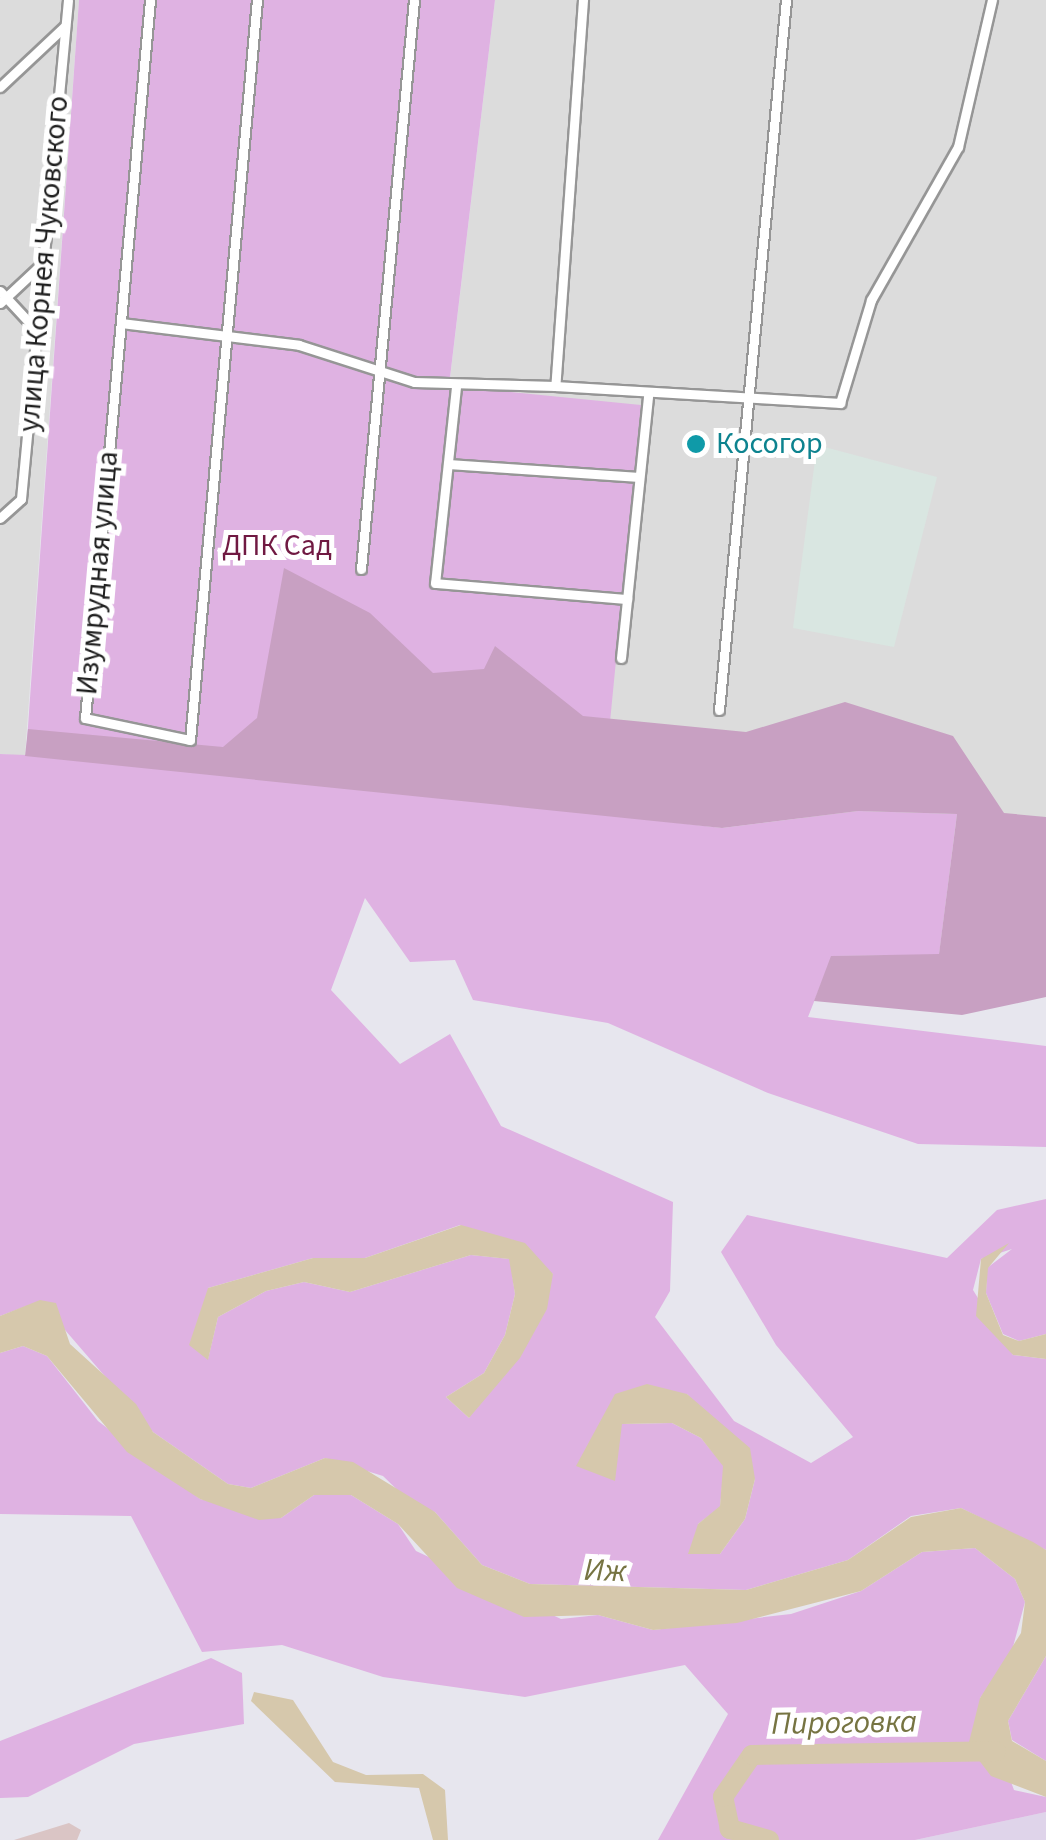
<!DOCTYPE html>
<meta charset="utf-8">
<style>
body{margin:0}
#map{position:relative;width:1046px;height:1840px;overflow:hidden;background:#e7e6ee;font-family:"Source Sans 3",sans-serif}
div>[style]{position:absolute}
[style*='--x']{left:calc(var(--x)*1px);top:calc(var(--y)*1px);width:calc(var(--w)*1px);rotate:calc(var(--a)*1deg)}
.residential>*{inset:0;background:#dcdcdc}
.industrial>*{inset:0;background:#d9e6e1}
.farmland>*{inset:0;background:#dfd4ea}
.grass>*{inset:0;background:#dfb2e2}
.forest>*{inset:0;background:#c8a0c2}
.wetland>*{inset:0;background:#dac5c5}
.water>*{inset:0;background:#d6c8ac}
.river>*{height:20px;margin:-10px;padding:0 10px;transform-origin:10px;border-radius:10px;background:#d6c8ac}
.roads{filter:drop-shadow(2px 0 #969696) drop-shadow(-2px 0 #969696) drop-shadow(0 2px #969696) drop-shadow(0 -2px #969696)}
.minor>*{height:9px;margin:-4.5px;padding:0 4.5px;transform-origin:4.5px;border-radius:4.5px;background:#fff}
.dots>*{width:28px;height:28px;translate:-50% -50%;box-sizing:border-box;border:5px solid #fff;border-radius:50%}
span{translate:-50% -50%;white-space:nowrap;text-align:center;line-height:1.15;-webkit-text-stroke:10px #fff;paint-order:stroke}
.street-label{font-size:30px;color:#1f1f1f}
.culture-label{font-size:30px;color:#0d838f}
.left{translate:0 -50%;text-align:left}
.park-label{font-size:30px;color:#701942}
.water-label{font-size:32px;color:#767442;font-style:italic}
</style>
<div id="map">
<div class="residential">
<div style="clip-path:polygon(0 0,79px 0,25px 756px,0 754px)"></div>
<div style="clip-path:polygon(495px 0,1046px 0,1046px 822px,600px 815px,449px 387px)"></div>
</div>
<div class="industrial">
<div style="clip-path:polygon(817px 445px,937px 477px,894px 647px,793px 628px)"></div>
</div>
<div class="farmland">
<div style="clip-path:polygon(1046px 1812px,1046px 1840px,915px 1840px)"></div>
</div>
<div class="grass">
<div style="clip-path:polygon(evenodd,79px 0,495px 0,449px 386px,641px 405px,601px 814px,722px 828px,858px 811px,957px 814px,939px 955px,832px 956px,808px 1017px,1046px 1046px,1046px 1147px,918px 1144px,768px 1093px,608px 1023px,473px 1000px,455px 960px,410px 962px,365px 898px,331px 990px,400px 1064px,450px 1034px,501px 1126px,673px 1202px,670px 1291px,655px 1317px,734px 1421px,811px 1463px,853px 1437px,776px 1345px,721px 1252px,747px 1215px,947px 1258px,997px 1210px,1046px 1199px,1046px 1334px,1019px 1341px,1003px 1334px,986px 1293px,987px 1268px,1012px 1249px,981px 1259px,973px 1290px,1013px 1355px,1046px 1359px,1046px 1550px,961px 1508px,911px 1516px,848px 1560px,746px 1590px,530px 1584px,482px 1565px,435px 1512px,415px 1507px,383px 1476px,325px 1458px,251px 1488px,228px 1484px,153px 1432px,40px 1301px,0 1316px,0 754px,26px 755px,79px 0,460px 1225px,553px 1274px,469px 1418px,446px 1397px,484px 1373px,505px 1335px,515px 1294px,510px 1259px,471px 1255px,350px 1292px,304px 1282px,266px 1291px,218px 1317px,208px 1359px,208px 1288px,313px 1258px,365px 1258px,460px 1225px,79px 0,687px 1394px,755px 1479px,745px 1519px,720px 1554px,698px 1524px,720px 1507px,724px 1466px,701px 1438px,672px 1423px,622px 1424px,687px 1394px)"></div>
<div style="clip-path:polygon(23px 1346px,47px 1356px,98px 1421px,200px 1499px,281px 1518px,314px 1495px,351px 1495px,398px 1524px,416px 1551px,561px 1619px,598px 1615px,653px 1630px,791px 1614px,861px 1591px,922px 1552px,975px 1548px,1015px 1579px,1025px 1602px,1010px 1658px,980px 1698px,1014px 1790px,1046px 1797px,1046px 1812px,915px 1840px,658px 1840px,728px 1714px,685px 1665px,525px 1697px,383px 1677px,282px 1645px,202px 1652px,131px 1516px,0 1514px,0 1353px)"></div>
<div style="clip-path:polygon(1046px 1656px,1046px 1761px,1012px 1740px,1008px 1721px)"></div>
<div style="clip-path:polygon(211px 1658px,242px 1673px,244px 1724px,134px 1744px,28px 1797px,0 1798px,0 1741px)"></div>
</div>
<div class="forest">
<div style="clip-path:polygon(284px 568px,370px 613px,433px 673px,484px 669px,495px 646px,583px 716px,746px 732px,845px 702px,953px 736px,1004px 813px,1046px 817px,1046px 997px,962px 1015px,814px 1001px,831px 956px,939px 954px,957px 814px,858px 811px,722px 828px,25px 756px,28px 729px,223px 747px,257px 718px)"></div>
</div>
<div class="wetland">
<div style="clip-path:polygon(69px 1823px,81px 1830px,77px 1840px,14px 1840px)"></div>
</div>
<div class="water">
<div style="clip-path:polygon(461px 1225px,525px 1243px,553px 1274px,547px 1309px,520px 1358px,469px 1418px,446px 1397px,484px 1373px,505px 1335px,515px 1294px,509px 1259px,471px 1255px,350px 1292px,304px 1282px,266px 1291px,218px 1317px,208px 1360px,189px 1345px,208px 1288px,313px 1258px,365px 1258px)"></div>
<div style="clip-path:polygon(1009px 1243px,988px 1268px,986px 1293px,1003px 1335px,1019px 1341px,1046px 1334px,1046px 1359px,1013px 1355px,976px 1316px,981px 1259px)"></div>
<div style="clip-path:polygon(40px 1300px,56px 1303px,70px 1344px,136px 1404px,153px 1432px,228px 1484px,251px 1488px,325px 1458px,353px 1462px,435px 1512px,482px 1565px,530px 1584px,746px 1590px,848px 1560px,911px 1517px,961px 1508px,1033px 1542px,1046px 1550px,1046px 1656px,1008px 1721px,1012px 1741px,1046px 1761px,1046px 1797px,991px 1776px,968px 1746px,980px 1698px,1021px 1633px,1025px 1602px,1015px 1579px,975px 1548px,922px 1552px,861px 1591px,737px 1623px,653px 1630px,598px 1615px,524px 1617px,457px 1588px,398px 1524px,351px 1495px,314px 1495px,281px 1518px,259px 1520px,200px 1499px,127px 1452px,47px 1356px,23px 1346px,0 1353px,0 1316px)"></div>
<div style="clip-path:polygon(647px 1384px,687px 1394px,750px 1448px,755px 1479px,745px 1519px,720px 1554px,688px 1554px,698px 1524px,720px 1506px,723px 1466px,701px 1438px,672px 1423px,622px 1424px,615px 1481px,576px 1466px,615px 1394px)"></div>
<div style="clip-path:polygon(254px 1692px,293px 1700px,333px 1762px,366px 1775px,423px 1774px,445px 1790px,448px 1840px,433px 1840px,419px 1788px,335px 1782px,251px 1701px)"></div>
</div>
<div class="river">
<div style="--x:769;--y:1840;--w:41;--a:-164.2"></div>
<div style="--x:730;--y:1829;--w:33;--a:-102"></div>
<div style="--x:723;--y:1797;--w:51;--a:-55.4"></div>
<div style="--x:752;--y:1755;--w:244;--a:-0.9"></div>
</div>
<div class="roads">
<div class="minor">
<div style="--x:150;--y:0;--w:721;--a:95.17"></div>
<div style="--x:85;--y:718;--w:107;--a:11.8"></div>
<div style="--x:190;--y:740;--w:743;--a:-84.83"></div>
<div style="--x:583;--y:0;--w:387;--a:94.1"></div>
<div style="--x:555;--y:386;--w:286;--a:3.4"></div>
<div style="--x:840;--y:403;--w:108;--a:-73.2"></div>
<div style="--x:871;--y:300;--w:176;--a:-60.4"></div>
<div style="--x:958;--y:147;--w:151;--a:-77"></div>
<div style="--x:0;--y:87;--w:89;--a:-43.2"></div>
<div style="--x:0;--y:291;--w:57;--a:47.1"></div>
<div style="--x:0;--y:303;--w:60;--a:-43"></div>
<div style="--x:121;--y:323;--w:179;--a:7"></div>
<div style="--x:299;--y:345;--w:121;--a:17.8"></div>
<div style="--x:414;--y:382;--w:141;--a:1.6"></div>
<div style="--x:456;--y:387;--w:197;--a:96.1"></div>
<div style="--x:435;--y:583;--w:193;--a:4.8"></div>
<div style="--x:449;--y:464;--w:190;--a:3.9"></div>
<div style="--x:0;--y:518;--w:28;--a:-42"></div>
<div style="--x:21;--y:499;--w:501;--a:-84.62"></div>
<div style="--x:361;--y:569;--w:571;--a:-84.68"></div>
<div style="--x:621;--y:658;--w:264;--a:-84.1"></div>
<div style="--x:719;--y:710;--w:713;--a:-84.61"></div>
</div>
</div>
<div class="dots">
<div style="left:696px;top:444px;background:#0f9aa8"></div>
</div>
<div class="street-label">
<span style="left:44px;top:264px;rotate:-85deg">улица Корнея Чуковского</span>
<span style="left:98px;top:573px;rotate:-85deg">Изумрудная улица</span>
</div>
<div class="culture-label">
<span class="left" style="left:716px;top:444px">Косогор</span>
</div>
<div class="park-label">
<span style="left:277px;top:546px">ДПК Сад</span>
</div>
<div class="water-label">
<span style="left:605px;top:1571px;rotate:2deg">Иж</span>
<span style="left:844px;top:1723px;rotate:-1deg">Пироговка</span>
</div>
</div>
